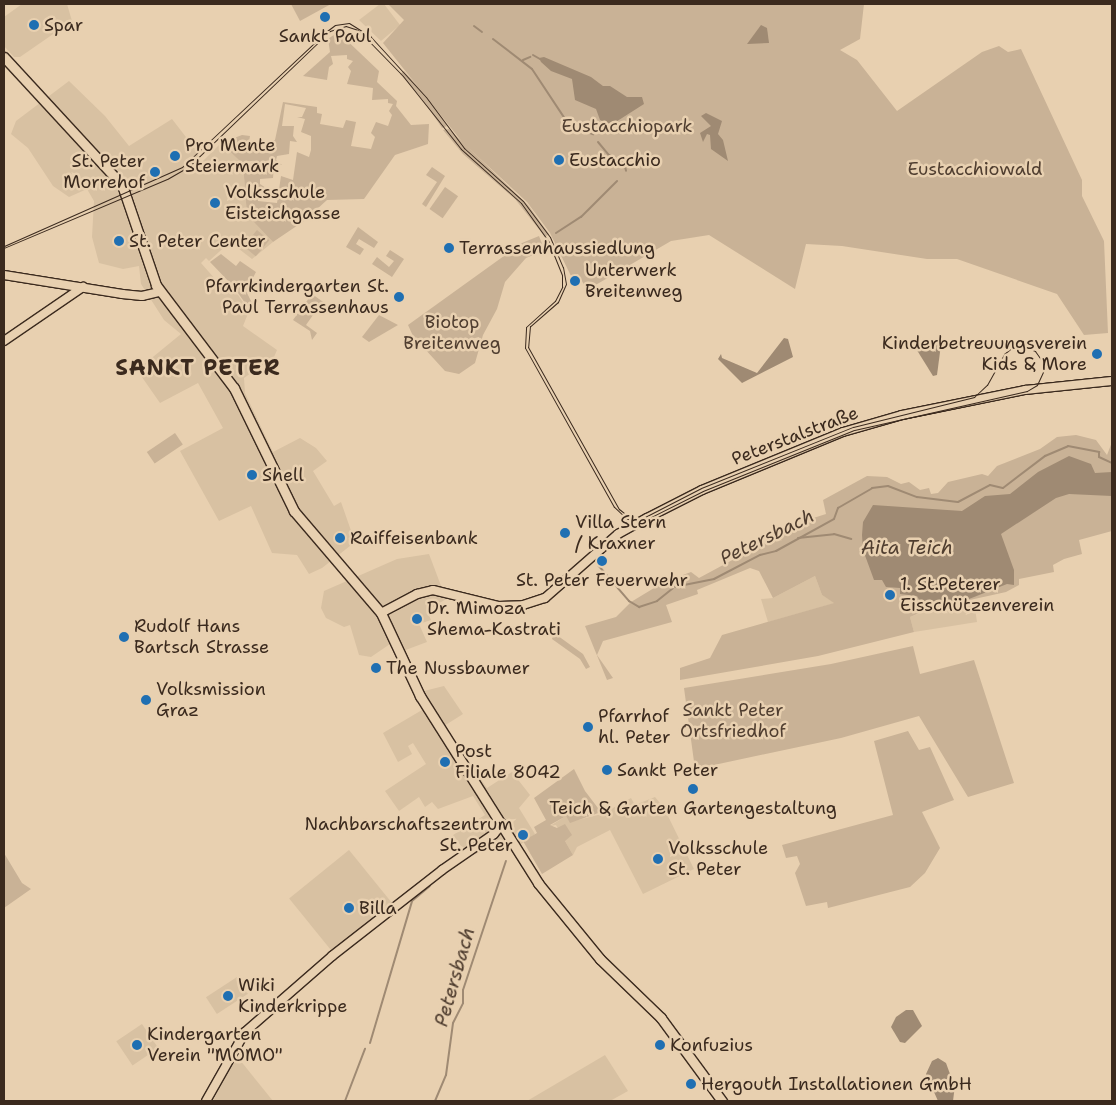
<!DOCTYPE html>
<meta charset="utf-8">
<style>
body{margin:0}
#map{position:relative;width:1116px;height:1105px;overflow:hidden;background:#e8d0b0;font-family:"Shantell Sans",sans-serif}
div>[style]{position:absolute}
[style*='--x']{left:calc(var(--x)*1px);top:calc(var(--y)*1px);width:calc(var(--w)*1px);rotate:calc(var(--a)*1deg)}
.built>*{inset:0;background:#d8c1a2;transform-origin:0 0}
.green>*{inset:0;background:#c9b296;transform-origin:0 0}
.water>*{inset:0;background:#9f8a73}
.stream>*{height:2px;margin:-1px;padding:0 1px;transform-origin:1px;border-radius:1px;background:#9f8a73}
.roads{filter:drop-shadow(1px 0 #3b2a1e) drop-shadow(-1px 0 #3b2a1e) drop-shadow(0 1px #3b2a1e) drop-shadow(0 -1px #3b2a1e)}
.secondary>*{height:8px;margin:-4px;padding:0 4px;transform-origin:4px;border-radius:4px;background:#e8d0b0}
.primary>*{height:9px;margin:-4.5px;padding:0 4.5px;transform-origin:4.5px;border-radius:4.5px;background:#e8d0b0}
.tram>*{height:1px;margin:-0.5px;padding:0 0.5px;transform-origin:0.5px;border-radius:0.5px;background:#3b2a1e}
.dots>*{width:14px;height:14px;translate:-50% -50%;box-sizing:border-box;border:2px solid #e8d0b0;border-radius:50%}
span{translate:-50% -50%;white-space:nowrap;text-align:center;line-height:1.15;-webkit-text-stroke:5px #e8d0b0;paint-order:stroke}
.poi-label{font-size:18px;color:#3b2a1e}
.left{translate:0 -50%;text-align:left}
.right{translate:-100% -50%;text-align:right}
.park-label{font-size:18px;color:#503e30}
.street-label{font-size:18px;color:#3b2a1e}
.water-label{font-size:19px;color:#4f3d2f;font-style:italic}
.district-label{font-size:22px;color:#3b2a1e;font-weight:700;letter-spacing:1px}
.frame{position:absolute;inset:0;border:5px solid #3b2a1e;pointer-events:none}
</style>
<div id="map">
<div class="built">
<div style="clip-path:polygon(22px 4px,67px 4px,72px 21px,20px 57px,14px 57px,4px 46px,4px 17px)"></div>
<div style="clip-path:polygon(380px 4px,384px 4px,400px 25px,381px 41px,359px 20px)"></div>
<div style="clip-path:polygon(69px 81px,105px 116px,129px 146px,172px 119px,196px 150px,201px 163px,221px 143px,243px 164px,247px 215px,273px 242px,252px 259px,230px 242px,209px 261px,206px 258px,201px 263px,216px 280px,219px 279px,236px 292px,249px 311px,243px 326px,277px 350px,274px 357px,244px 378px,245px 393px,273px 452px,300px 438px,316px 448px,327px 461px,313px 471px,334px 506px,341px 502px,355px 542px,322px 568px,309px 574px,297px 555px,272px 553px,251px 506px,219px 521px,180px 451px,223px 428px,198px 383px,160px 403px,137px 370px,181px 334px,164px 320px,141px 284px,139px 266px,123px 269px,99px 263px,92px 237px,94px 201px,87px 189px,69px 197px,53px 186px,28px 148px,11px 134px,16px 121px)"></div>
<div style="clip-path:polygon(429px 554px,446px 599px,427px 611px,431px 620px,419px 624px,427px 642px,395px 654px,390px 644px,371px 657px,359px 655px,350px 625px,344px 627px,326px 618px,321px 608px,324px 591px,397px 559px)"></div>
<div style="clip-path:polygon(815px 576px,822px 595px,835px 603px,768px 622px,761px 599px,773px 598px)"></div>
<div style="clip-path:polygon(974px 601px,977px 622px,914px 632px,910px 617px,939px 606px)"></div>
<div style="clip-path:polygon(444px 686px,463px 714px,444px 726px,487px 788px,512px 772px,530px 795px,519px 808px,535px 834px,510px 852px,506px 853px,499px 841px,476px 854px,461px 846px,453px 835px,485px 815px,473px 796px,438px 809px,432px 802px,425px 807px,419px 797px,399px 811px,385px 791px,426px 764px,413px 743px,408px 746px,412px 754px,398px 762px,383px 733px,422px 710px,416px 698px,424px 691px)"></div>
<div style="clip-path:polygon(655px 797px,664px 808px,694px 869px,643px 894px,610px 830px,577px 847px,573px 855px,556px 825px,550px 826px,566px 816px,570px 822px,602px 814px,631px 798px,635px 805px)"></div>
<div style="left:349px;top:850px;width:68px;height:77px;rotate:51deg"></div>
<div style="left:237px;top:977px;width:20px;height:37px;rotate:57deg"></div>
<div style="left:142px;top:1024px;width:29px;height:31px;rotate:56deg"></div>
<div style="clip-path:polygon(605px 1055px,628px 1091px,610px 1101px,527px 1101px)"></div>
<div style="clip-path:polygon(240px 1060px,273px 1101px,213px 1101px,231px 1064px)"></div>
</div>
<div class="green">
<div style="clip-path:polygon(291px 4px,331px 4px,300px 21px)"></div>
<div style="clip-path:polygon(388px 4px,864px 4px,860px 39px,840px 50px,857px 60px,897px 111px,982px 52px,999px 46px,1008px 52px,1021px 49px,1082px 180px,1082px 196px,1104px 241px,1108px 333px,1084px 335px,1057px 294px,957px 259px,927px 259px,842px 246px,806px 244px,795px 289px,709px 235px,671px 241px,587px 290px,578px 274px,571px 276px,550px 233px,527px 202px,463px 143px,383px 43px,404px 20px)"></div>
<div style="clip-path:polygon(evenodd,338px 32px,379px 71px,377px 82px,397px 101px,396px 106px,411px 125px,429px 124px,428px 144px,395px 155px,364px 199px,327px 200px,304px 221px,273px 242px,247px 215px,243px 164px,221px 143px,242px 135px,250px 136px,248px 147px,267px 153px,269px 140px,275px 140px,283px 102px,317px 107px,317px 113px,322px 114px,320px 124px,343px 128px,346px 120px,356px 122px,351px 146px,371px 149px,375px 137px,371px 133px,376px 122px,388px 126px,392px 115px,389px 111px,393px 104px,388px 103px,388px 99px,372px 100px,373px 88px,347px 84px,351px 71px,348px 67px,353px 61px,347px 59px,347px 55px,331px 56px,333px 64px,329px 67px,327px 80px,303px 76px,330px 52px,328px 39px,338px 32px,285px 104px,306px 108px,302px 117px,297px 117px,305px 119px,301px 132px,311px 136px,311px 150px,309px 157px,297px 152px,293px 180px,281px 176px,277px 203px,258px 201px,258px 188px,266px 188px,260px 184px,260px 179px,273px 178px,274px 164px,282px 165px,276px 160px,277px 156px,289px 154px,290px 141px,297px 142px,293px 136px,294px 126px,282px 126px,285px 104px)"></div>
<div style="clip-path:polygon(404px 71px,425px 94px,447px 126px,442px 128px,423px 100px,400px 74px)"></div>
<div style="clip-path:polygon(449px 129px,528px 205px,549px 234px,545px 237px,515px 199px,463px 154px,443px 130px)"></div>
<div style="clip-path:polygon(432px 167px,445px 176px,426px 207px,422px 204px,437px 182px,426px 175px)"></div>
<div style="left:445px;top:187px;width:16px;height:27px;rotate:35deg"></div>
<div style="clip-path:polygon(358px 227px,378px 242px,374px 248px,359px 239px,356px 244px,364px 249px,360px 255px,346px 247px)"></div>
<div style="left:257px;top:230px;width:16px;height:21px;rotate:40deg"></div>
<div style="clip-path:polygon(539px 236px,543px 246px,538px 253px,526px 258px,505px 282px,497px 309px,483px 335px,475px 363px,459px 374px,445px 371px,413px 336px,408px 325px,522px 243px)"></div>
<div style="clip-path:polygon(390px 250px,404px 259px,392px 277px,372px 264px,377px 257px,389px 267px,394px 261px,386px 256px)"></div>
<div style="clip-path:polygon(221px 254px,236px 266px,240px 261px,256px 272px,246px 291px,252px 303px,248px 307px,233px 286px,210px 262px)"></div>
<div style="clip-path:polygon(312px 294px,333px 309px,331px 312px,320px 305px,306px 325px,317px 333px,312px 340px,310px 331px,293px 320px)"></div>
<div style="clip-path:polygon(379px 315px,398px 325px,369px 342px,362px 337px)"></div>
<div style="left:175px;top:433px;width:14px;height:34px;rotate:56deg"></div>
<div style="clip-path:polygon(1076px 435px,1096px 440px,1107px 455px,1112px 442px,1112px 531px,1079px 540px,1082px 554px,1064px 559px,1053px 565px,1054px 572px,1019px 579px,1019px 585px,1006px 592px,929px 609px,910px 617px,914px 632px,818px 656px,680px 680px,680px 668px,710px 658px,722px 635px,834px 603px,822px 595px,815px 576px,773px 598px,759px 571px,750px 568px,697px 590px,698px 594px,666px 605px,672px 622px,603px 641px,597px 655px,613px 678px,607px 680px,585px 626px,616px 617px,631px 602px,664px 582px,691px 572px,699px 578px,807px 520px,826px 514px,823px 500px,867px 476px,887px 477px,901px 484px,909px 482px,920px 490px,929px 488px,931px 494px,938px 493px,948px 482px,982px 474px,988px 476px,997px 466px,1040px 449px,1057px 437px)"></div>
<div style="clip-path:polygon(554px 633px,583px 654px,590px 667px,586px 669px,580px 659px,552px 639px)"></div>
<div style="clip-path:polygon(913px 646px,920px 674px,974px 660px,1014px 783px,968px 797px,919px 716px,841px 738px,695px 769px,684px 688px,831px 664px)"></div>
<div style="clip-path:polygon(908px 731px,919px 750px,930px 747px,954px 800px,922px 812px,940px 848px,925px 873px,910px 887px,828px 908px,827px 902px,806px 906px,795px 873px,800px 864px,797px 856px,786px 858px,782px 845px,893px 815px,874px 741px)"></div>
<div style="clip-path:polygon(574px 769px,585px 791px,601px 812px,570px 823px,566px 816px,550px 825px,557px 828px,565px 824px,572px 835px,565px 841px,573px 855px,542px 874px,523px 841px,537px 833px,534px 827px,546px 820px,534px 798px)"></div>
<div style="clip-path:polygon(4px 853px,22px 883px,31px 889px,4px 908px)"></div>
</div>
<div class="water">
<div style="clip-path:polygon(761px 25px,767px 28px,769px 43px,747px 44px)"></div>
<div style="clip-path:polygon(544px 57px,591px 77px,603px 86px,610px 86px,627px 97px,642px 97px,644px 104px,611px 125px,600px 120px,596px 109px,575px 100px,572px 79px,551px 71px,541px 62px,539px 58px)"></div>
<div style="clip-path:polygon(706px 113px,722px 121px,718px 134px,723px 140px,728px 161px,711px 149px,710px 135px,707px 134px,703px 142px,700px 133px,711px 126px,701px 116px)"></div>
<div style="clip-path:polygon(942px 337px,937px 375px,933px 376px,915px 347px)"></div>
<div style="clip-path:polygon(784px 338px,788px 339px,793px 357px,742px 383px,718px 359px,721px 354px,722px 358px,757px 373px)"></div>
<div style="clip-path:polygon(1069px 456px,1091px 464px,1095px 473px,1112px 472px,1112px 496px,1069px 494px,1056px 498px,1001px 534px,1014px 570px,1014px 585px,1007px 584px,969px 599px,922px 605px,917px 596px,900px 594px,900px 588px,886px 587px,882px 580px,874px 580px,863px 550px,862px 535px,863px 522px,873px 505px,962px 511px,985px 496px,1010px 494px,1038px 472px)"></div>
<div style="clip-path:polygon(906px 1010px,913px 1010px,922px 1026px,905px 1043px,900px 1042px,891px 1027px,896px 1017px)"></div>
<div style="clip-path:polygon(938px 1058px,946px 1063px,950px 1074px,947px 1079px,955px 1085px,953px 1101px,938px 1101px,926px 1074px,932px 1061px)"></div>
</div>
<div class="stream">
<div style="--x:474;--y:26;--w:10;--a:37"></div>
<div style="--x:493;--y:39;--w:49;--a:37.6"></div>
<div style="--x:532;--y:69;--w:67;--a:56.5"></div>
<div style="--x:569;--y:125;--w:26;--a:21"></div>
<div style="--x:533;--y:55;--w:8;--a:30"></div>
<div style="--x:523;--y:60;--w:8;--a:-23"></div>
<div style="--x:598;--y:142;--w:17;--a:50"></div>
<div style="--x:609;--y:155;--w:17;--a:25"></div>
<div style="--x:624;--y:162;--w:9;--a:77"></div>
<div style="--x:556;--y:233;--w:30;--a:-33"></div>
<div style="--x:581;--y:217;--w:51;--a:-45"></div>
<div style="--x:798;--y:538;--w:36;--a:-6"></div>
<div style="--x:834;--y:534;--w:18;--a:16"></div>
<div style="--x:598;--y:565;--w:48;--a:49.3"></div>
<div style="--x:629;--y:601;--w:12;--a:31"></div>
<div style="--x:639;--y:607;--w:19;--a:-18"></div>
<div style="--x:657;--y:601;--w:22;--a:-39"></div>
<div style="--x:674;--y:587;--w:41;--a:-11.3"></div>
<div style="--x:714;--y:579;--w:52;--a:-27.6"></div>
<div style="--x:760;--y:555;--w:16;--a:-14"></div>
<div style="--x:776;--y:551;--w:66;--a:-28.9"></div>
<div style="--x:834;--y:519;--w:12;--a:-70"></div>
<div style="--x:838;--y:508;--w:39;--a:-30"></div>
<div style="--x:872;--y:488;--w:16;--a:-7"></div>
<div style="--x:888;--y:486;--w:31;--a:21"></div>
<div style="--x:917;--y:497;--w:41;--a:7"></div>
<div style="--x:958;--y:502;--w:36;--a:-28"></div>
<div style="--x:990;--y:485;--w:13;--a:13"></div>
<div style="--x:1003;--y:488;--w:53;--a:-37.3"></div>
<div style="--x:1045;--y:456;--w:25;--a:-23"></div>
<div style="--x:1068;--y:446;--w:32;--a:11"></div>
<div style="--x:1099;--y:452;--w:5;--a:90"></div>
<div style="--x:1099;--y:457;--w:14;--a:25"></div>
<div style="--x:370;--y:1043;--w:148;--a:-73.5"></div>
<div style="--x:412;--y:901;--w:23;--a:-40"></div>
<div style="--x:345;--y:1101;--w:56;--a:-69"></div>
<div style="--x:435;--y:1101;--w:28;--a:-67"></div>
<div style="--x:446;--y:1075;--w:52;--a:-82.3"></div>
<div style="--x:453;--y:1023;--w:22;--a:-63"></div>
<div style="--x:463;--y:1003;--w:13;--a:-90"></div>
<div style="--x:463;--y:990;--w:136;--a:-71.6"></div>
</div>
<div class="roads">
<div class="secondary">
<div style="--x:4;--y:275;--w:120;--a:9.1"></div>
<div style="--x:122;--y:294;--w:20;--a:6"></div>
<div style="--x:142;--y:296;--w:18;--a:-13"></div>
<div style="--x:4;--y:341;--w:96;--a:-34.4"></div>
<div style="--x:381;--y:613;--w:41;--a:-27.8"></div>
<div style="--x:417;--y:594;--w:16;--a:-14"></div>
<div style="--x:433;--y:590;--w:67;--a:13.8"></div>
<div style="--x:498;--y:606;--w:25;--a:-2"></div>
<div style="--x:523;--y:605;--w:23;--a:-18"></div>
<div style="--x:545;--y:598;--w:97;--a:-41.2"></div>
<div style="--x:618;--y:534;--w:33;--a:-29"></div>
<div style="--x:647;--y:518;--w:62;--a:-27"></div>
<div style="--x:702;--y:490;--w:152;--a:-22.4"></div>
<div style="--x:843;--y:432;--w:61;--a:-16.1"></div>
<div style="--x:902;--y:415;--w:126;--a:-11.5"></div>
<div style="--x:1025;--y:390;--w:87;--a:-5.9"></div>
<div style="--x:206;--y:1101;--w:79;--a:-60.5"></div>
<div style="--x:245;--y:1032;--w:116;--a:-41.1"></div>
<div style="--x:332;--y:956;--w:140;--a:-38"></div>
<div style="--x:442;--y:870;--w:63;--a:-34.7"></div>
<div style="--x:494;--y:834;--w:13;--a:-51"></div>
</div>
<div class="primary">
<div style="--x:4;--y:57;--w:174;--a:47.3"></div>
<div style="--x:122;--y:185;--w:106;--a:71.2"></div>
<div style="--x:156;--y:285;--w:129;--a:52.9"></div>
<div style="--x:234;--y:388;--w:137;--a:64"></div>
<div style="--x:294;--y:511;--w:134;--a:49.5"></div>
<div style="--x:381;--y:613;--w:92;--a:64.8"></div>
<div style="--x:420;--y:696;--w:221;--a:57.7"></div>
<div style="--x:538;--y:883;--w:98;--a:50.8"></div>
<div style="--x:600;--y:959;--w:85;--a:44"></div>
<div style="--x:661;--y:1018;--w:103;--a:53.7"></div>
</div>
</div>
<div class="tram">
<div style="--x:4;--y:246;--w:195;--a:-23.9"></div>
<div style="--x:182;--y:167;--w:199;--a:-43.2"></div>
<div style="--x:327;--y:31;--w:10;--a:-37"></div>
<div style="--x:335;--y:25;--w:14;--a:-8"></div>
<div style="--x:349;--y:23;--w:26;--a:32"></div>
<div style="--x:371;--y:37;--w:81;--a:47.5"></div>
<div style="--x:426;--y:97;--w:64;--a:53.3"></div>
<div style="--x:464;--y:148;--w:79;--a:41.9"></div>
<div style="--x:523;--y:201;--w:45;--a:53.1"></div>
<div style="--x:550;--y:237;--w:33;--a:67"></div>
<div style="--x:563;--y:267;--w:17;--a:80"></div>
<div style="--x:566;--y:284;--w:20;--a:114"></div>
<div style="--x:558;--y:302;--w:37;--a:139"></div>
<div style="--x:530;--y:326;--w:21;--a:95"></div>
<div style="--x:528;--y:347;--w:186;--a:60.7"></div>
<div style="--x:619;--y:509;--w:11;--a:38"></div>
<div style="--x:628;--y:516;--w:15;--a:8"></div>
<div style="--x:643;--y:518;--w:65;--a:-27.3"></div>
<div style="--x:701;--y:488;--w:164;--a:-21.9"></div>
<div style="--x:853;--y:427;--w:125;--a:-13.9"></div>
<div style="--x:974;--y:397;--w:18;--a:-43"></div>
<div style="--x:987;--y:385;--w:35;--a:-61"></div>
<div style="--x:1004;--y:354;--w:11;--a:-38"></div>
<div style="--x:1013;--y:347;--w:12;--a:0"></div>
<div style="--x:1025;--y:347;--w:11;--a:22"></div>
<div style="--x:1035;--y:351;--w:12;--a:55"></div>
<div style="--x:1042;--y:361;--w:11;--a:85"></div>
<div style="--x:1043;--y:372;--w:14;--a:115"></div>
<div style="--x:1037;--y:385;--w:12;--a:149"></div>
<div style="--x:1027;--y:391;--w:177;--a:167.3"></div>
<div style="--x:854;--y:430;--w:163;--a:158"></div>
<div style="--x:703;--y:491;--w:65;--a:153.4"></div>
<div style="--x:645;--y:520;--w:18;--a:-177"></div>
<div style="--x:627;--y:519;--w:18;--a:-137"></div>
<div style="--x:614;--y:507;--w:182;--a:-119.2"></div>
<div style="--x:525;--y:348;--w:21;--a:-87"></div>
<div style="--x:526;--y:327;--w:39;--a:-42"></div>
<div style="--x:555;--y:301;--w:16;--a:-63"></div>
<div style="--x:562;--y:287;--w:12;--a:-90"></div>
<div style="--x:562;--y:275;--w:35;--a:-112"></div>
<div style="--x:549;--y:242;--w:48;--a:-125.7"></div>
<div style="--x:521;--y:203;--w:81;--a:-138"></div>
<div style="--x:461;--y:149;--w:93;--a:-128.5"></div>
<div style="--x:403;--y:76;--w:64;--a:-134.4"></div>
<div style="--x:358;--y:30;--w:13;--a:-162"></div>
<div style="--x:346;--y:26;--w:17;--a:163"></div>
<div style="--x:330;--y:31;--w:197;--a:136.2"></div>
<div style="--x:188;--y:167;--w:24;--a:150"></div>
<div style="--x:167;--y:179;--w:177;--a:157.1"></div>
</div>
<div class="dots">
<div style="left:325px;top:17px;background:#1f6fb2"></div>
<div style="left:34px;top:25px;background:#1f6fb2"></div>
<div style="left:175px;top:156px;background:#1f6fb2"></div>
<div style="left:559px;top:160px;background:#1f6fb2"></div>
<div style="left:155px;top:172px;background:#1f6fb2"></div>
<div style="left:215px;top:203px;background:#1f6fb2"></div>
<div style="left:119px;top:241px;background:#1f6fb2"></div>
<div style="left:449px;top:248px;background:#1f6fb2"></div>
<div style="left:575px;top:281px;background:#1f6fb2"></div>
<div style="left:399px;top:297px;background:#1f6fb2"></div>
<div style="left:1097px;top:354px;background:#1f6fb2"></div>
<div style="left:252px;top:475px;background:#1f6fb2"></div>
<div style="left:565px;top:533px;background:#1f6fb2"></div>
<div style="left:340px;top:538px;background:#1f6fb2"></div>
<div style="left:602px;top:561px;background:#1f6fb2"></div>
<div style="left:890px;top:595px;background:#1f6fb2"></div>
<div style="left:417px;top:619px;background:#1f6fb2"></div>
<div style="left:124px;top:637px;background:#1f6fb2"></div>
<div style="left:376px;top:668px;background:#1f6fb2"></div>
<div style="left:146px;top:700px;background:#1f6fb2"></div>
<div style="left:588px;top:727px;background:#1f6fb2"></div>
<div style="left:445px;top:762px;background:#1f6fb2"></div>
<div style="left:607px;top:770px;background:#1f6fb2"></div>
<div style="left:693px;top:789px;background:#1f6fb2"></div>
<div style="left:523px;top:835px;background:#1f6fb2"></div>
<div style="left:658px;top:859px;background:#1f6fb2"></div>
<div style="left:349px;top:908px;background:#1f6fb2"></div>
<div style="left:228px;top:996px;background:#1f6fb2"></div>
<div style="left:137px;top:1045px;background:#1f6fb2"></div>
<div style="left:660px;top:1045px;background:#1f6fb2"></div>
<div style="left:691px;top:1084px;background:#1f6fb2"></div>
</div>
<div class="poi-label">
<span class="left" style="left:44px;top:25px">Spar</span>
<span style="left:325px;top:36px">Sankt Paul</span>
<span class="left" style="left:185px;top:156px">Pro Mente<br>Steiermark</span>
<span class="left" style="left:569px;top:160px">Eustacchio</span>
<span class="right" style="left:145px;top:172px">St. Peter<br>Morrehof</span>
<span class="left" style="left:225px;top:203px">Volksschule<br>Eisteichgasse</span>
<span class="left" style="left:129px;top:241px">St. Peter Center</span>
<span class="left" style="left:459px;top:248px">Terrassenhaussiedlung</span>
<span class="left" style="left:585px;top:281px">Unterwerk<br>Breitenweg</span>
<span class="right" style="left:389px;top:297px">Pfarrkindergarten St.<br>Paul Terrassenhaus</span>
<span class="right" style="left:1087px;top:354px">Kinderbetreuungsverein<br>Kids &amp; More</span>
<span class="left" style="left:262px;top:475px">Shell</span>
<span class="left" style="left:575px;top:533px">Villa Stern<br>/ Kraxner</span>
<span class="left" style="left:350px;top:538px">Raiffeisenbank</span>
<span style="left:602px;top:580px">St. Peter Feuerwehr</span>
<span class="left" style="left:900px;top:595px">1. St.Peterer<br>Eisschützenverein</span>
<span class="left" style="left:427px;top:619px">Dr. Mimoza<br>Shema-Kastrati</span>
<span class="left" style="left:134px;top:637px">Rudolf Hans<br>Bartsch Strasse</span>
<span class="left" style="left:386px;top:668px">The Nussbaumer</span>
<span class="left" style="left:156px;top:700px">Volksmission<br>Graz</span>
<span class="left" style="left:598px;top:727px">Pfarrhof<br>hl. Peter</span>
<span class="left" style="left:455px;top:762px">Post<br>Filiale 8042</span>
<span class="left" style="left:617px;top:770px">Sankt Peter</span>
<span style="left:693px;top:808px">Teich &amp; Garten Gartengestaltung</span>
<span class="right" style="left:513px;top:835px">Nachbarschaftszentrum<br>St. Peter</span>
<span class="left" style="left:668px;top:859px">Volksschule<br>St. Peter</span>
<span class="left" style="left:359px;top:908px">Billa</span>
<span class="left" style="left:238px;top:996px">Wiki<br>Kinderkrippe</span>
<span class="left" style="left:147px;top:1045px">Kindergarten<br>Verein "MOMO"</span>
<span class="left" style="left:670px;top:1045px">Konfuzius</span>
<span class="left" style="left:701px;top:1084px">Hergouth Installationen GmbH</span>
</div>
<div class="park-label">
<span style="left:627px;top:126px">Eustacchiopark</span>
<span style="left:975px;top:169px">Eustacchiowald</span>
<span style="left:452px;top:333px">Biotop<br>Breitenweg</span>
<span style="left:733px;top:721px">Sankt Peter<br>Ortsfriedhof</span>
</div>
<div class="street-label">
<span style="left:795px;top:436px;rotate:-21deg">Peterstalstraße</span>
</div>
<div class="water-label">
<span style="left:767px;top:537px;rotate:-26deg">Petersbach</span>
<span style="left:907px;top:548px">Aita Teich</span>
<span style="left:455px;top:977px;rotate:-74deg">Petersbach</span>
</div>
<div class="district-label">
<span style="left:198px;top:368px">SANKT PETER</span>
</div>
<div class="frame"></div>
</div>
